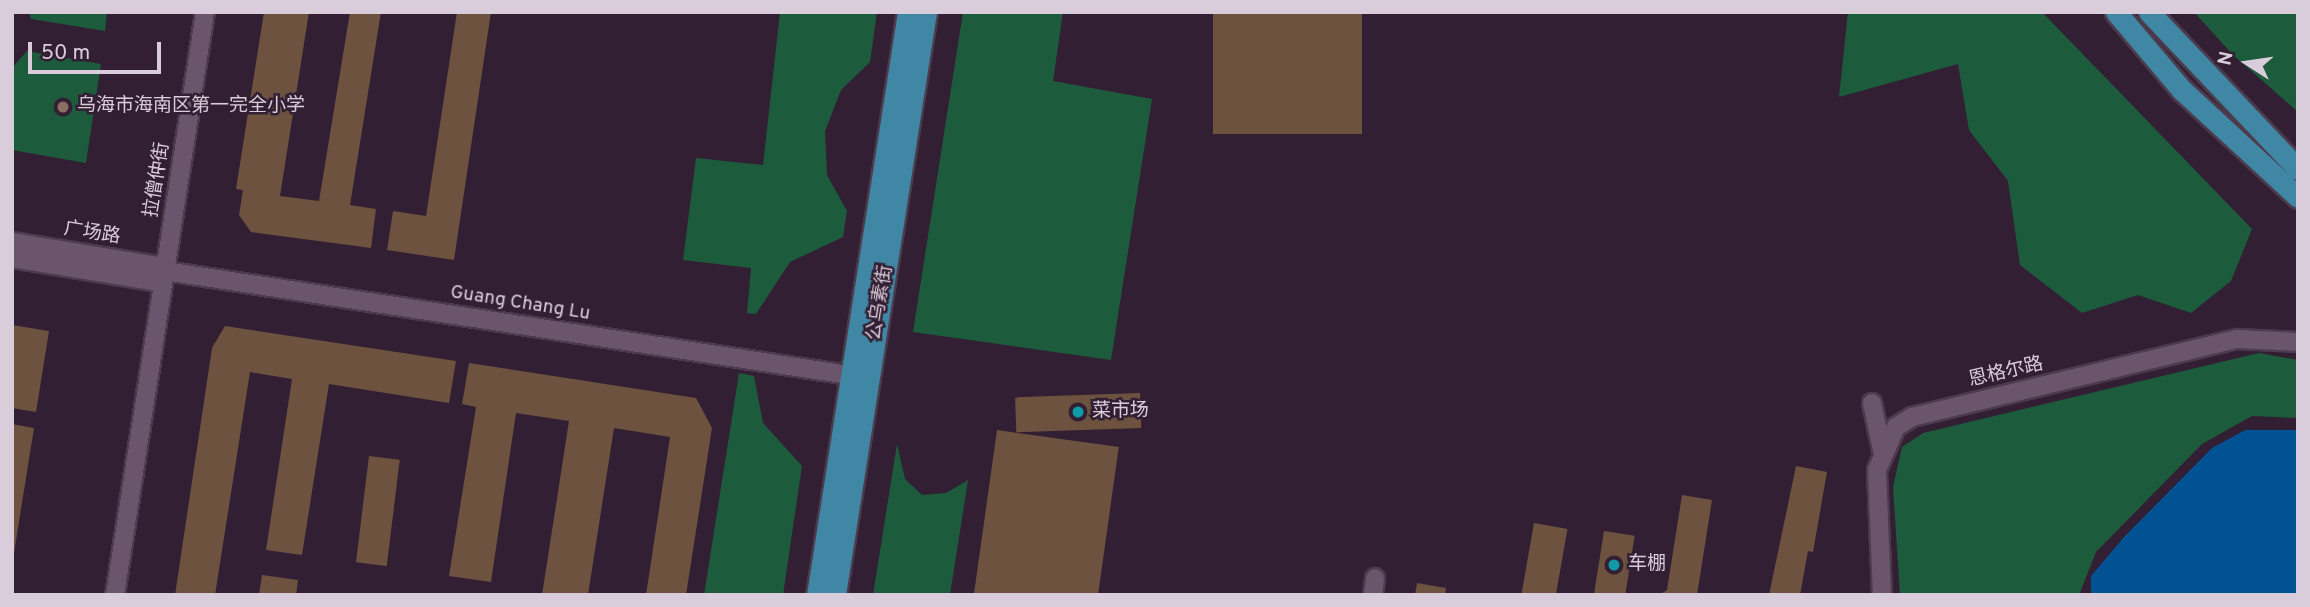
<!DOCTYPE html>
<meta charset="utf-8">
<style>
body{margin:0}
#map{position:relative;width:2310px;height:607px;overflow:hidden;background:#321f33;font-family:Overpass,"Noto Sans SC",sans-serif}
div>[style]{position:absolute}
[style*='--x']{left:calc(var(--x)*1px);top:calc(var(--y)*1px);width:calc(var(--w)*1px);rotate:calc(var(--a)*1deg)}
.green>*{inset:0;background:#1c5c3c}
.water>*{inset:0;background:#005293}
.building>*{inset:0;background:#6d533f;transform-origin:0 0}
.roads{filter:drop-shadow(2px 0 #4c3b4d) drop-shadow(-2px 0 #4c3b4d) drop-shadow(0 2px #4c3b4d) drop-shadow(0 -2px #4c3b4d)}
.minor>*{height:18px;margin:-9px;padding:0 9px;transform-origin:9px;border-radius:9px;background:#6b556c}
.major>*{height:21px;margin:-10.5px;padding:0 10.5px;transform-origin:10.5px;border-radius:10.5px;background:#3f87a4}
.dots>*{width:19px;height:19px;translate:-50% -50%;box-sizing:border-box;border:4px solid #321f33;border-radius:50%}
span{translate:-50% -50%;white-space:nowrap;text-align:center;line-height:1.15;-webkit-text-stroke:5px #321f33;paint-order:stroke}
.poi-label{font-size:19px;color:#dacddb}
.left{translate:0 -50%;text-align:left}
.street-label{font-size:19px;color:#dacddb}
.frame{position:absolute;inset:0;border:14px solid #dacddb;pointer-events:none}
.north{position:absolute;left:2212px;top:28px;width:70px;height:70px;-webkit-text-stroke:5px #321f33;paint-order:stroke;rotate:282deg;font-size:19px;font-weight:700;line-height:28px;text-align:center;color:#dacddb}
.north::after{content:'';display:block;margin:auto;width:24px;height:32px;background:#dacddb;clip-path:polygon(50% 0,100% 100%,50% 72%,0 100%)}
.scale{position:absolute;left:28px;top:42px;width:133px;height:32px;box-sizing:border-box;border:4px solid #dacddb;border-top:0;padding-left:9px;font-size:21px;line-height:24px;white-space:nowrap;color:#dacddb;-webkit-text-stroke:5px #321f33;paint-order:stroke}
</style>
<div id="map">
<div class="green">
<div style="clip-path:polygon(29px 12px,107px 12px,105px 31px,31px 19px)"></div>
<div style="clip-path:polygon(780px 12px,877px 12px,870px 62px,841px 90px,825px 131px,827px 175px,847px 211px,843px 237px,790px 262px,756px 314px,747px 313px,751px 268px,683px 260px,696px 158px,763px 165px)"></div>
<div style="clip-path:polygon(963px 12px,1063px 12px,1053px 81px,1152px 99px,1111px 360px,913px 332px)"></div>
<div style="clip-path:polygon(1848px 12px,2042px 12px,2252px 229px,2231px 281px,2191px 313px,2138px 295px,2082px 313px,2020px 265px,2008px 181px,1969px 130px,1958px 64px,1839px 97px)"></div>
<div style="clip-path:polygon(2194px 12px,2298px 12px,2298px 112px,2232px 54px)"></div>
<div style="clip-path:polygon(27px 51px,101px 64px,86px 163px,12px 150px,12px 68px)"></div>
<div style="clip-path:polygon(2259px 353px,2298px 360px,2298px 418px,2252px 416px,2202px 444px,2096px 552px,2079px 595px,1900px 595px,1893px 487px,1902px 447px,1923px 433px)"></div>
<div style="clip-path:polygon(739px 373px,754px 376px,763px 423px,802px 466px,783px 595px,704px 595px)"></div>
<div style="clip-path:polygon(897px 444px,905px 479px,922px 495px,946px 493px,968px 480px,950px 595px,873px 595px)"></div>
</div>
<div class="water">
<div style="clip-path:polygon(2245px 430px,2298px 430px,2298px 595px,2091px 595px,2091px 576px,2124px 537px,2212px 448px)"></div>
</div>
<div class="building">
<div style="clip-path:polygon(264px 12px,309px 12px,280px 196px,319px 201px,350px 12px,381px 12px,350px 205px,376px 209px,371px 248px,251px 232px,239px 215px,243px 190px,236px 189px)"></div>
<div style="clip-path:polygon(457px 12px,491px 12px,454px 260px,387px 250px,393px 211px,426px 216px)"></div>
<div style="left:1213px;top:12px;width:149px;height:122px"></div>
<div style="clip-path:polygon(12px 325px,49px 331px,36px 412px,12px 408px)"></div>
<div style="clip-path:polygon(225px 326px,456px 361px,449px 403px,329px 384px,302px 555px,266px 550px,292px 379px,250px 372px,215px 595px,175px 595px,212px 348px)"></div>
<div style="clip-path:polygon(469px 363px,696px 398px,712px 428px,686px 595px,646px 595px,670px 437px,614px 428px,588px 595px,542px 595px,569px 421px,516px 413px,491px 582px,449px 576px,476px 407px,462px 404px)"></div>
<div style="left:1140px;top:393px;width:35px;height:125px;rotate:88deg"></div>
<div style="clip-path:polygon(12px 424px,34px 428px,14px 553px,12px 552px)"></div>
<div style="left:997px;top:430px;width:123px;height:167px;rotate:8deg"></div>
<div style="left:369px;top:456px;width:31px;height:107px;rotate:7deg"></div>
<div style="clip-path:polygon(1796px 466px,1827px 472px,1813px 552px,1808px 551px,1800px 595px,1769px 595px)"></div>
<div style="clip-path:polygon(1682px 495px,1712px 500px,1697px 595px,1659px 595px,1667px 590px)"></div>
<div style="left:1534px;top:523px;width:34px;height:73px;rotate:10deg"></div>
<div style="left:1604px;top:531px;width:31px;height:65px;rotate:9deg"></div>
<div style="clip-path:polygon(262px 575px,298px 580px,296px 595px,259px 595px)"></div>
<div style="clip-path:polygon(1417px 583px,1446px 588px,1445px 595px,1415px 595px)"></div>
</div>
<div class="roads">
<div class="minor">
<div style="--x:12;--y:242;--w:155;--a:9.3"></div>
<div style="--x:12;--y:258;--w:153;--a:9.4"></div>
<div style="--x:165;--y:271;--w:705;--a:8.65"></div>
<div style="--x:1872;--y:403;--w:48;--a:78"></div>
<div style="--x:115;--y:595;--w:590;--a:-81.22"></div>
<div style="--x:1373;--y:595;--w:17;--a:-83"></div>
<div style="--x:1882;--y:595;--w:125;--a:-92.3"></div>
<div style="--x:1877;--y:470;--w:47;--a:-66.2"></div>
<div style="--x:1896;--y:427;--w:19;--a:-32"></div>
<div style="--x:1912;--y:417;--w:335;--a:-13.5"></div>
<div style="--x:2238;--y:339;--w:60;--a:2.9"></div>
</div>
<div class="major">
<div style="--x:2116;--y:12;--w:102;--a:49.8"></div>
<div style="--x:2182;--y:90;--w:158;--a:42.7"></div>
<div style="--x:2149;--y:12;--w:216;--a:46.5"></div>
<div style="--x:817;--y:595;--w:590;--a:-81.13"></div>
<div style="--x:835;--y:595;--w:590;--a:-81.13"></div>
</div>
</div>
<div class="dots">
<div style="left:63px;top:107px;background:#8d6e63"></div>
<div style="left:1078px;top:412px;background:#0f9aa8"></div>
<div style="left:1614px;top:565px;background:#0f9aa8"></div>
</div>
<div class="poi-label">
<span class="left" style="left:77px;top:107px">乌海市海南区第一完全小学</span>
<span class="left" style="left:1092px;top:412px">菜市场</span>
<span class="left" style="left:1628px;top:565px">车棚</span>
</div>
<div class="street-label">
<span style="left:158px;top:180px;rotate:-81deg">拉僧仲街</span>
<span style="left:92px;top:234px;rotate:9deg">广场路</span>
<span style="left:881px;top:303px;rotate:-81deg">公乌素街</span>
<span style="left:520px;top:304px;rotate:9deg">Guang Chang Lu</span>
<span style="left:2006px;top:373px;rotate:-13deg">恩格尔路</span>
</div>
<div class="frame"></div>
<div class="north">N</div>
<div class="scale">50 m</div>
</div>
